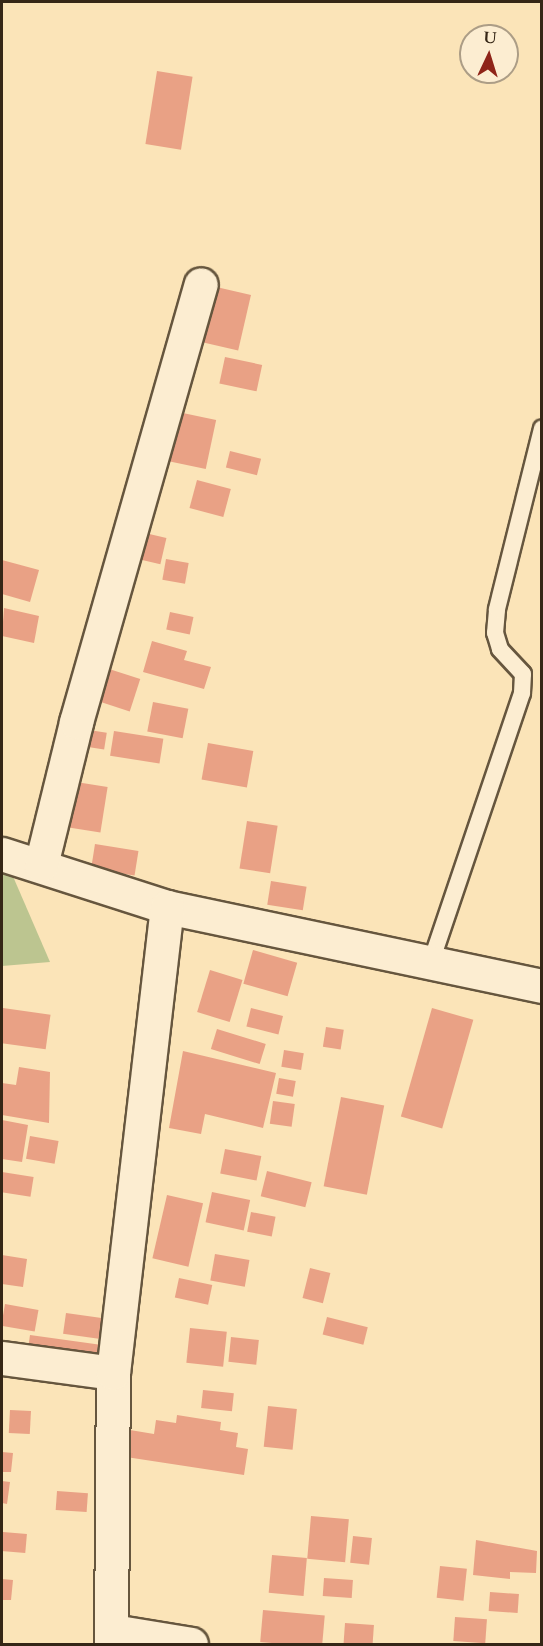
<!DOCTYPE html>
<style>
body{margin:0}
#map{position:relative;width:543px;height:1646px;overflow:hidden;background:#fbe4b8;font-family:Cardo,serif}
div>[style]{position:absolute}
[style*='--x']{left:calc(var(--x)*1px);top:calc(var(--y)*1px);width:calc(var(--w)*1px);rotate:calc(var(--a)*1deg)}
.green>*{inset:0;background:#bcc590}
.building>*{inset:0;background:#e9a185;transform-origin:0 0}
.roads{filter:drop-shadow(2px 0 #66563e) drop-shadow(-2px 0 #66563e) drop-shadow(0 2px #66563e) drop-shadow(0 -2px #66563e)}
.service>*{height:16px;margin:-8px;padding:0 8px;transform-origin:8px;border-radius:8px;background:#fcedd1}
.minor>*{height:33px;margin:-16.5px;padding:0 16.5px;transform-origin:16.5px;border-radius:16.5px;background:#fcedd1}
span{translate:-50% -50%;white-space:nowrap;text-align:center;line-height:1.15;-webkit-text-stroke:6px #fcedd1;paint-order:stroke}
.frame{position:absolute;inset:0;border:3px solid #352616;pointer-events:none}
.north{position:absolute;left:459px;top:24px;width:60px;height:60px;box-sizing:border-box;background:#fcedd1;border:2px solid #ac9d86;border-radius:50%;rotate:4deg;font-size:16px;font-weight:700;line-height:24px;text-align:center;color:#352616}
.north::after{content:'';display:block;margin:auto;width:21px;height:27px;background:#8f2418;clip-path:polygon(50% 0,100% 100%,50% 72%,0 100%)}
</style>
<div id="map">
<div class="green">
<div style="clip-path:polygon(2px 851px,50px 962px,2px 966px)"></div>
</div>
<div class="building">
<div style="left:157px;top:71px;width:36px;height:74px;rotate:9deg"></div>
<div style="left:212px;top:286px;width:40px;height:57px;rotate:13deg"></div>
<div style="left:225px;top:357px;width:38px;height:27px;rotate:12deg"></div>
<div style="left:178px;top:412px;width:39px;height:50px;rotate:12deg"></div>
<div style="left:230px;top:451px;width:32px;height:17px;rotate:14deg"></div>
<div style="left:197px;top:480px;width:35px;height:29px;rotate:15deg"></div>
<div style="left:145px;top:533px;width:22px;height:27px;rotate:13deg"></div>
<div style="left:166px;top:559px;width:23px;height:21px;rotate:10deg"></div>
<div style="clip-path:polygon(2px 560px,39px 570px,30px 602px,2px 594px)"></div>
<div style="clip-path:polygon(4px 608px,39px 616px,34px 643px,2px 636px)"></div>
<div style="left:170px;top:612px;width:24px;height:18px;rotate:12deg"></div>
<div style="clip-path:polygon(152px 641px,187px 651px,184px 660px,211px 667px,204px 689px,143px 672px)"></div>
<div style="left:106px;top:668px;width:36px;height:34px;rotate:18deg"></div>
<div style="left:153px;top:702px;width:36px;height:30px;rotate:11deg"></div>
<div style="left:89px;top:730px;width:18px;height:17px;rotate:9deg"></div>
<div style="left:114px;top:731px;width:50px;height:25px;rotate:9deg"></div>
<div style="left:208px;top:743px;width:46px;height:37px;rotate:10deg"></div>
<div style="left:76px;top:782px;width:32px;height:46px;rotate:9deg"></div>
<div style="left:247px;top:821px;width:31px;height:48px;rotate:9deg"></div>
<div style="left:95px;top:844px;width:44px;height:25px;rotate:9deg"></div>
<div style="left:271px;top:881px;width:36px;height:24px;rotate:9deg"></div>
<div style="left:253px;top:950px;width:46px;height:35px;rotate:16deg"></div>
<div style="left:210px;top:970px;width:34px;height:44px;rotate:17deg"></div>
<div style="left:3px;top:1008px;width:48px;height:35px;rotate:8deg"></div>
<div style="left:251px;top:1008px;width:33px;height:19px;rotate:14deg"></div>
<div style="left:432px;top:1008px;width:43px;height:113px;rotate:16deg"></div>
<div style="left:326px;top:1027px;width:18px;height:20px;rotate:9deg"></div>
<div style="left:217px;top:1029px;width:51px;height:21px;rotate:17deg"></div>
<div style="left:284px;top:1050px;width:20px;height:17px;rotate:9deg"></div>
<div style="clip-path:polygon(183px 1051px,276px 1073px,263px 1128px,205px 1114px,201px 1134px,169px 1128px)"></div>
<div style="clip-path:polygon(19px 1067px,50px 1072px,49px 1123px,2px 1115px,2px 1083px,16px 1085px)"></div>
<div style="left:279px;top:1078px;width:17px;height:16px;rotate:10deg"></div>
<div style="left:341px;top:1097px;width:44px;height:91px;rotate:11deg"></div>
<div style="left:273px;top:1101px;width:22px;height:23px;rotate:8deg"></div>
<div style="clip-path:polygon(2px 1120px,28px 1125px,22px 1162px,2px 1159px)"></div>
<div style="left:30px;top:1136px;width:29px;height:23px;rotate:10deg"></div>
<div style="left:225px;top:1149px;width:37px;height:25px;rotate:11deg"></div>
<div style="left:267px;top:1171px;width:46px;height:26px;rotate:14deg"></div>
<div style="left:2px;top:1172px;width:32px;height:20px;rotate:9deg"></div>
<div style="left:212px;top:1192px;width:39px;height:31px;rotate:12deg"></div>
<div style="left:167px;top:1195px;width:37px;height:65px;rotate:13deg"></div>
<div style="left:251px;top:1212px;width:25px;height:20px;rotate:11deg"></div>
<div style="left:215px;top:1254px;width:35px;height:27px;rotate:10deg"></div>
<div style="clip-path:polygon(2px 1255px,27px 1259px,23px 1287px,2px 1284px)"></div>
<div style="left:310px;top:1268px;width:21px;height:31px;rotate:14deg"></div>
<div style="left:179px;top:1278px;width:34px;height:20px;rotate:12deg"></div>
<div style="left:5px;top:1304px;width:34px;height:22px;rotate:10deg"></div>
<div style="left:66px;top:1313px;width:36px;height:21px;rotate:8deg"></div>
<div style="left:327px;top:1317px;width:42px;height:18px;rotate:14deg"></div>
<div style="left:190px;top:1328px;width:37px;height:35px;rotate:6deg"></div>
<div style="left:30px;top:1335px;width:69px;height:20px;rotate:8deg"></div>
<div style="left:231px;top:1337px;width:28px;height:25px;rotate:6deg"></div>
<div style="left:203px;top:1390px;width:31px;height:18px;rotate:6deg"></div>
<div style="left:268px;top:1406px;width:29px;height:41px;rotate:6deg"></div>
<div style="left:10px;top:1410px;width:21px;height:23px;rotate:3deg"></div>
<div style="clip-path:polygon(177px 1415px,221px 1422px,220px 1430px,238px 1433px,236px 1447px,248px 1449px,244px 1475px,126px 1457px,130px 1430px,154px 1434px,156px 1420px,176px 1423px)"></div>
<div style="clip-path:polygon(2px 1452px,13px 1453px,11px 1472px,2px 1472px)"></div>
<div style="clip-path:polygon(2px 1481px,10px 1482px,7px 1504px,2px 1503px)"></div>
<div style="left:57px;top:1491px;width:31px;height:19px;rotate:4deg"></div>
<div style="left:311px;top:1516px;width:38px;height:43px;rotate:5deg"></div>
<div style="left:3px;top:1532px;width:24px;height:19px;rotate:5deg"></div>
<div style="left:353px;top:1536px;width:19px;height:27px;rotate:6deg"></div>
<div style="clip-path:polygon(476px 1540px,537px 1551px,536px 1573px,510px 1572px,510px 1579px,473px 1575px)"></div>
<div style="left:272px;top:1555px;width:35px;height:38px;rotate:5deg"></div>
<div style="left:440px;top:1566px;width:27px;height:32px;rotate:6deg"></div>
<div style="left:324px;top:1578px;width:29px;height:18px;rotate:4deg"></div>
<div style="clip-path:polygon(2px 1579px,13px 1580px,11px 1600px,2px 1600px)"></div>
<div style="left:490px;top:1592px;width:29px;height:19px;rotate:4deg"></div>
<div style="left:263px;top:1610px;width:62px;height:32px;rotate:5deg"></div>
<div style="left:455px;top:1617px;width:32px;height:24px;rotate:4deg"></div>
<div style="left:345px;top:1623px;width:29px;height:21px;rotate:4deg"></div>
</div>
<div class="roads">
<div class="service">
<div style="--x:431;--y:962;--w:284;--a:-71.3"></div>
<div style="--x:522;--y:693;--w:19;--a:-87"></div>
<div style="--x:523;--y:674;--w:34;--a:-133"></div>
<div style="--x:500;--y:649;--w:17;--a:-107"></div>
<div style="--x:495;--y:633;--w:24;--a:-85"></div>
<div style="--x:497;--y:609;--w:186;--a:-76"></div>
</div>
<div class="minor">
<div style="--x:2;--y:854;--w:173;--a:17.8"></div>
<div style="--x:167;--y:907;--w:383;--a:11.9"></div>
<div style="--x:41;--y:865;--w:147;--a:-76.2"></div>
<div style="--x:76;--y:722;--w:455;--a:-74.1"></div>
<div style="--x:2;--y:1358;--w:112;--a:7.7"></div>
<div style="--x:112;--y:1631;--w:80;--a:9.3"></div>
<div style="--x:111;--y:1644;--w:271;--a:-89.6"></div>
<div style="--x:113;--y:1373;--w:469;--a:-83.4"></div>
</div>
</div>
<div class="frame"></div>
<div class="north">U</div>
</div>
